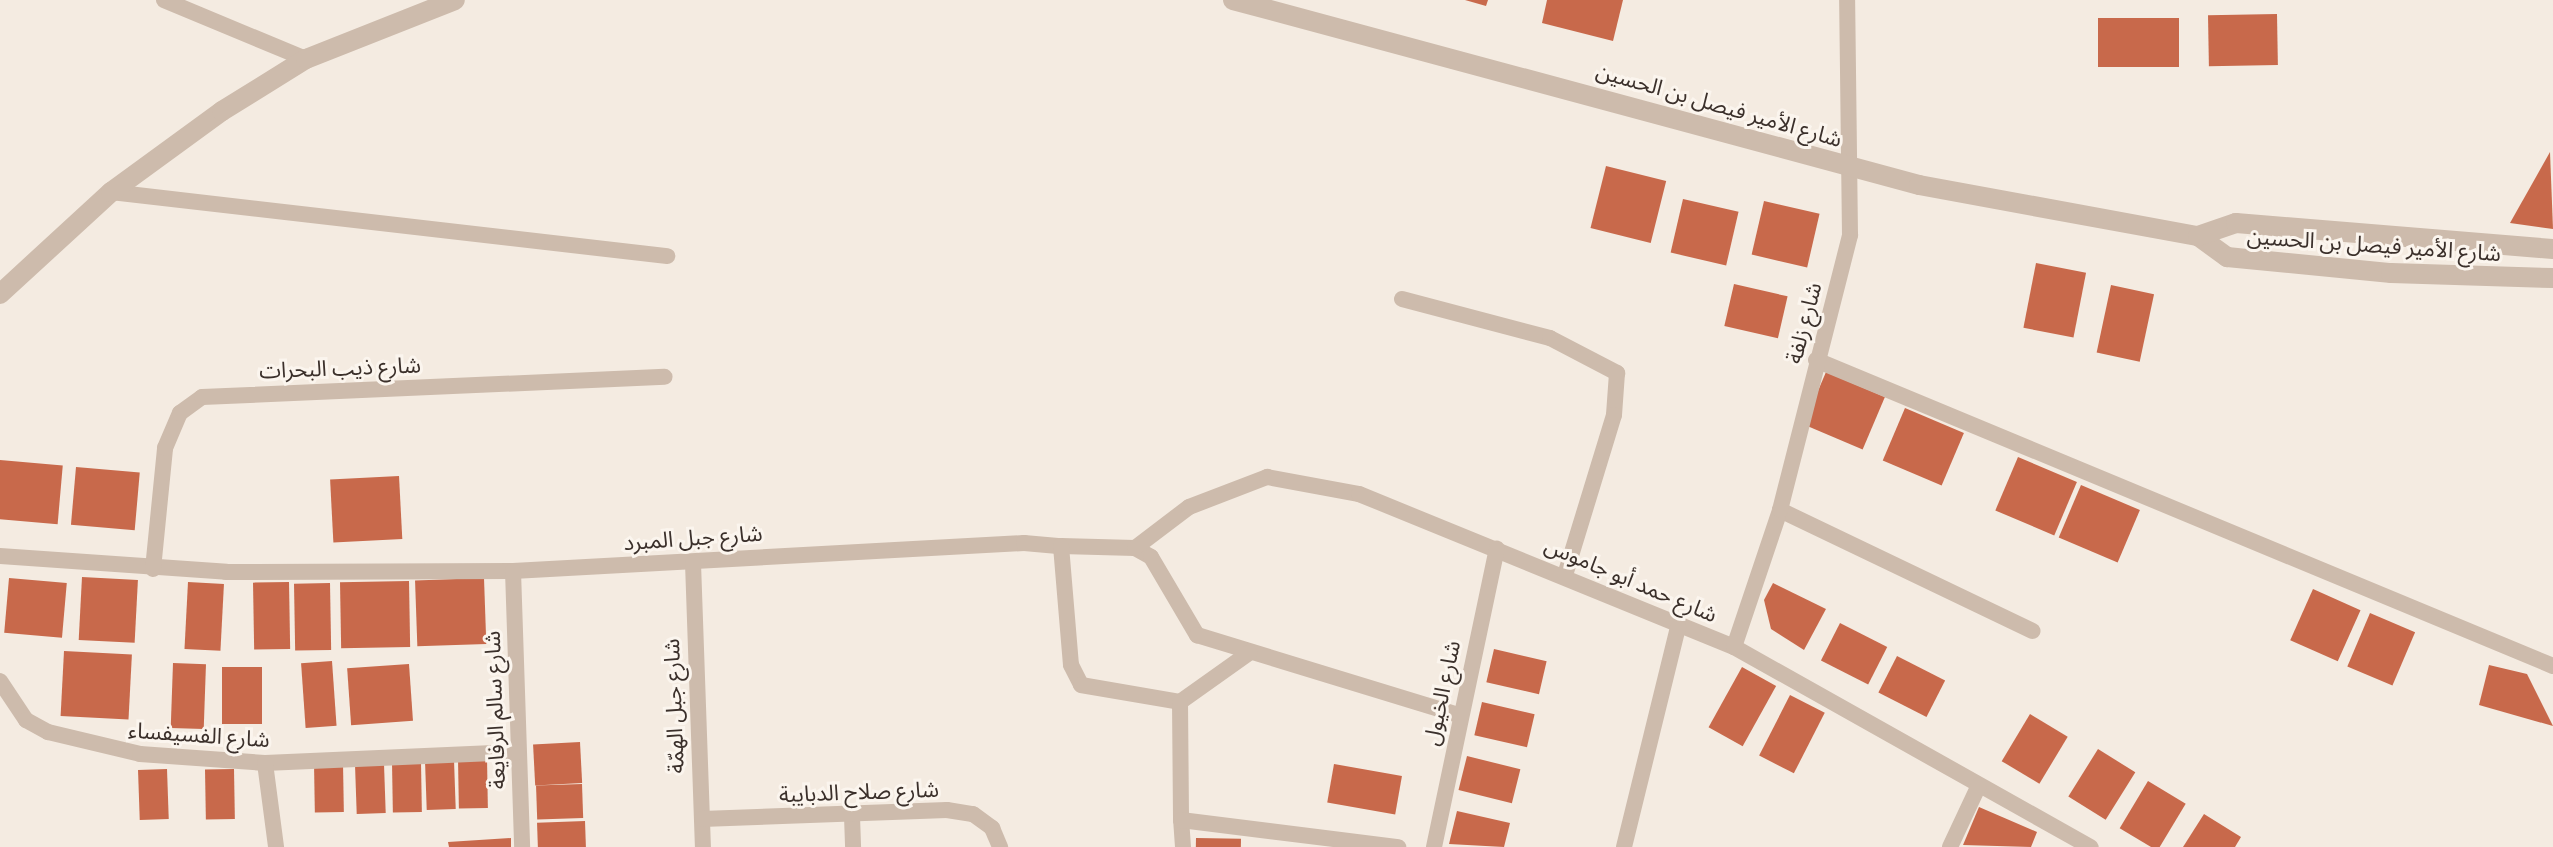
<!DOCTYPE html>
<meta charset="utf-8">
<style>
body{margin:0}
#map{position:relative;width:2553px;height:847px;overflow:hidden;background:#f4ebe1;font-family:"Roboto Condensed","Noto Sans Arabic",sans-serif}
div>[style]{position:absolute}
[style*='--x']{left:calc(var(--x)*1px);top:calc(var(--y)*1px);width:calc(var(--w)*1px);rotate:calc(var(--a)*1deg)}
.building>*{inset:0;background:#c8694b;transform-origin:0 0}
.minor>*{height:16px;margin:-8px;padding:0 8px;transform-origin:8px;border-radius:8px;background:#cdbbac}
.tertiary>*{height:20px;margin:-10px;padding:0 10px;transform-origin:10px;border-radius:10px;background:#cdbbac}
span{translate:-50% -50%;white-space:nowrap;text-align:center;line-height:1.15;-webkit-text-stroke:6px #fbf5ee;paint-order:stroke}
.street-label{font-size:22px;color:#3b302b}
</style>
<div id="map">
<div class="building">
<div style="clip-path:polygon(1465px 0,1488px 0,1486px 6px)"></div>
<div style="clip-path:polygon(1547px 0,1623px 0,1613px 41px,1542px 23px)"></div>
<div style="left:2277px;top:14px;width:51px;height:69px;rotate:89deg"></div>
<div style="left:2098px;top:18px;width:81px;height:49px"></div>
<div style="clip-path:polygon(2550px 152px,2553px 229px,2510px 223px)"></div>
<div style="left:1606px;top:166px;width:62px;height:64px;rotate:14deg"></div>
<div style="left:1683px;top:199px;width:57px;height:55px;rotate:13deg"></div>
<div style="left:1764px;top:201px;width:57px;height:55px;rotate:13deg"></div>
<div style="left:2036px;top:263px;width:51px;height:66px;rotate:11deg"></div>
<div style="left:1734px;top:284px;width:55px;height:43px;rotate:13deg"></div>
<div style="left:2111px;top:285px;width:44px;height:69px;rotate:12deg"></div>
<div style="left:1826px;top:372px;width:64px;height:57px;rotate:23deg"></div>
<div style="left:1905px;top:408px;width:64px;height:57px;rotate:23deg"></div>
<div style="left:2018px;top:457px;width:64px;height:58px;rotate:23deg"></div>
<div style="left:0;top:460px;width:63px;height:59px;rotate:5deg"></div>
<div style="left:76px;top:467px;width:64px;height:58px;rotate:5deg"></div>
<div style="left:399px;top:476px;width:63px;height:69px;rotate:87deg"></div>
<div style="left:2081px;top:485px;width:64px;height:57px;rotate:23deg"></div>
<div style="left:82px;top:577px;width:56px;height:63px;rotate:3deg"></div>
<div style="left:9px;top:578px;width:58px;height:55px;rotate:5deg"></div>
<div style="left:484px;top:578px;width:66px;height:69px;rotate:88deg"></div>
<div style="left:409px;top:581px;width:66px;height:69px;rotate:89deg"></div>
<div style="left:188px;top:582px;width:36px;height:67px;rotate:3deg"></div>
<div style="left:289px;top:582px;width:67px;height:36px;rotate:89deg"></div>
<div style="left:330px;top:583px;width:67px;height:36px;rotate:89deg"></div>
<div style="clip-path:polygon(1773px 583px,1826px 609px,1804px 650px,1771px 629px,1764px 600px)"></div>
<div style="left:2313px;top:589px;width:52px;height:56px;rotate:24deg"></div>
<div style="left:2370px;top:613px;width:49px;height:58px;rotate:23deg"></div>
<div style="left:1840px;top:623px;width:53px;height:42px;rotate:27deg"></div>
<div style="left:1494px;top:649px;width:54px;height:34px;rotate:13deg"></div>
<div style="left:64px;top:651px;width:68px;height:65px;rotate:3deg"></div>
<div style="left:1897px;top:656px;width:54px;height:41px;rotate:27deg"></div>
<div style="left:332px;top:661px;width:65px;height:31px;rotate:86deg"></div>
<div style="left:173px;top:663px;width:33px;height:65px;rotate:2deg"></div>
<div style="left:409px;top:664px;width:57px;height:62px;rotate:86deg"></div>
<div style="clip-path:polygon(2489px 665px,2527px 674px,2553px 726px,2479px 705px)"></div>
<div style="left:222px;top:667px;width:40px;height:57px"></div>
<div style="left:1742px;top:667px;width:39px;height:69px;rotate:29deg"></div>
<div style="left:1790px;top:695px;width:39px;height:68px;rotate:27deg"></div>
<div style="left:1482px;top:702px;width:54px;height:34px;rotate:13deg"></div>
<div style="left:2030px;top:714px;width:44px;height:55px;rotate:31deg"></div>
<div style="left:580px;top:742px;width:41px;height:47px;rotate:87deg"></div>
<div style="left:2098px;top:749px;width:44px;height:56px;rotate:32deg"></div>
<div style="left:1467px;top:756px;width:55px;height:35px;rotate:14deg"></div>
<div style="left:487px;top:758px;width:50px;height:29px;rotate:89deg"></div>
<div style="left:454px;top:760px;width:49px;height:29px;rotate:88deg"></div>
<div style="left:421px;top:762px;width:50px;height:29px;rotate:89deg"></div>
<div style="left:343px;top:763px;width:49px;height:29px;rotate:89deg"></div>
<div style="left:384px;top:764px;width:49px;height:29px;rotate:88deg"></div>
<div style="left:1334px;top:764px;width:69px;height:39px;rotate:10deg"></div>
<div style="left:167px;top:769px;width:50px;height:29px;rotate:88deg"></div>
<div style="left:234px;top:769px;width:50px;height:29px;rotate:89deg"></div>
<div style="left:2148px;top:781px;width:44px;height:55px;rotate:31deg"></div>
<div style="left:582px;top:784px;width:34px;height:46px;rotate:88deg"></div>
<div style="clip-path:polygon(1979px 807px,2037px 832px,2031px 847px,1963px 845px)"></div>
<div style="clip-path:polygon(1457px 811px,1510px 823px,1504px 847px,1449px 844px)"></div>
<div style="clip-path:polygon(2204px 814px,2241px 837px,2235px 847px,2183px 847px)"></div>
<div style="left:585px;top:821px;width:26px;height:48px;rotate:88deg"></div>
<div style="clip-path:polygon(511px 838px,511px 847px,449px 847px,448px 842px)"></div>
<div style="left:1196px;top:838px;width:45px;height:9px;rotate:1deg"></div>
</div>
<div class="minor">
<div style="--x:164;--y:0;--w:154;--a:22.6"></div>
<div style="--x:111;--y:192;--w:560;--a:6.57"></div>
<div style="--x:1402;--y:299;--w:153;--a:14.8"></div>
<div style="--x:1550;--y:338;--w:76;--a:27.6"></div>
<div style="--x:1617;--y:373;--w:42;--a:94.1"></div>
<div style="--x:1614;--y:415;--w:167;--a:107"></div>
<div style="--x:1816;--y:360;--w:798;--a:22.55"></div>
<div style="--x:1780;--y:510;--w:280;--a:25.6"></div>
<div style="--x:1061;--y:546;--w:74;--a:1.5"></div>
<div style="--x:1135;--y:548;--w:18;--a:29"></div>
<div style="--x:1151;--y:557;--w:91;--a:59.5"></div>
<div style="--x:1197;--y:635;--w:273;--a:17"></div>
<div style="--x:1135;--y:548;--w:68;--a:-37.2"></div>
<div style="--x:1189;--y:507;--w:84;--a:-21"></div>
<div style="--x:1267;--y:477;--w:94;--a:10.5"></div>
<div style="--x:1359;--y:494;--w:405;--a:22.2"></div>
<div style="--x:1734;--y:647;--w:409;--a:29.3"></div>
<div style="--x:0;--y:556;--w:227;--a:4"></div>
<div style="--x:226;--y:572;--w:287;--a:-0.2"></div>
<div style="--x:513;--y:571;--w:512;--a:-3.14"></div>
<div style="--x:1024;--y:543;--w:37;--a:5"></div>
<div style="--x:1061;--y:546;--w:119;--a:85.2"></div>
<div style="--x:1071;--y:665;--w:22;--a:63"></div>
<div style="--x:1081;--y:685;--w:100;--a:9.7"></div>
<div style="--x:1180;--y:702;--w:85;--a:-35.4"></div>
<div style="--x:693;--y:563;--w:284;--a:88"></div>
<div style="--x:153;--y:569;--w:122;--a:-84.3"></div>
<div style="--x:165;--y:448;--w:38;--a:-67"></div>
<div style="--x:180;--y:413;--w:27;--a:-36"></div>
<div style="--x:202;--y:397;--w:463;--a:-2.5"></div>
<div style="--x:513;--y:571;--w:276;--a:88.1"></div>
<div style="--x:1734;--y:647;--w:145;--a:-71.4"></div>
<div style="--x:1780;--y:510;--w:284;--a:-75.7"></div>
<div style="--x:1850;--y:235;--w:235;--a:-90.7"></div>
<div style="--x:0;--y:681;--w:47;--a:56.3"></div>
<div style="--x:26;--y:720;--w:25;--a:29"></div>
<div style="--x:48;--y:732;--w:95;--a:13.4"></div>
<div style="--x:140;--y:754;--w:125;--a:4.1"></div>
<div style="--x:265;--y:763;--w:253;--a:-2.5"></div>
<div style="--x:1180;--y:702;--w:118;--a:89.5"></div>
<div style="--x:265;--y:763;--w:85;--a:82.5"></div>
<div style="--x:852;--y:816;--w:31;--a:88"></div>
<div style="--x:702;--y:819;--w:245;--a:-2.1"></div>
<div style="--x:947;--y:810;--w:26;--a:9"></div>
<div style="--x:973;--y:814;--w:24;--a:36"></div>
<div style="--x:992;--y:828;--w:21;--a:67"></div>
<div style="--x:1183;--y:847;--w:27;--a:-94"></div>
<div style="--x:1181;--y:820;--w:219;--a:7.1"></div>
<div style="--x:1434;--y:847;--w:305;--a:-78.1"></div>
<div style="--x:1624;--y:847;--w:227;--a:-76.2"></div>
<div style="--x:1950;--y:847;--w:68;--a:-64.9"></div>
</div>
<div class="tertiary">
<div style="--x:1233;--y:0;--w:711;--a:15.09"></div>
<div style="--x:1919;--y:185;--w:284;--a:10.4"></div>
<div style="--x:2198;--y:236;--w:36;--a:36"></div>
<div style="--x:2227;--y:257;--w:165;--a:5.6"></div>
<div style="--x:2391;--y:273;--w:162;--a:1.8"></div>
<div style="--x:2198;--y:236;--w:40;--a:-18.9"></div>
<div style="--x:2236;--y:223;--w:318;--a:4.7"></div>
<div style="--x:0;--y:294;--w:151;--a:-42.6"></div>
<div style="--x:111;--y:192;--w:137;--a:-36.1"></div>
<div style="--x:222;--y:111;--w:99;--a:-31.8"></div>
<div style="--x:306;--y:59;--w:160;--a:-21.6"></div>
</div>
<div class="street-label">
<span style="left:1719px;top:105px;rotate:16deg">شارع الأمير فيصل بن الحسين</span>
<span style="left:2374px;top:245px;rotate:4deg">شارع الأمير فيصل بن الحسين</span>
<span style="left:1804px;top:323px;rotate:-75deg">شارع زلفة</span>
<span style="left:340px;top:368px;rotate:-2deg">شارع ذيب البحرات</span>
<span style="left:693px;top:538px;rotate:-4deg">شارع جبل المبرد</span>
<span style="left:1631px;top:580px;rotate:23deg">شارع حمد أبو جاموس</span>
<span style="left:1442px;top:693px;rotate:-78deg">شارع الخيول</span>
<span style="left:674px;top:706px;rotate:-92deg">شارع جبل الهمّة</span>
<span style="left:495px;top:710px;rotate:-92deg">شارع سالم الرفايعة</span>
<span style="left:199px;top:735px;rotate:4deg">شارع الفسيفساء</span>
<span style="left:859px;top:792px;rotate:-2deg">شارع صلاح الدبايبة</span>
</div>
</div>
